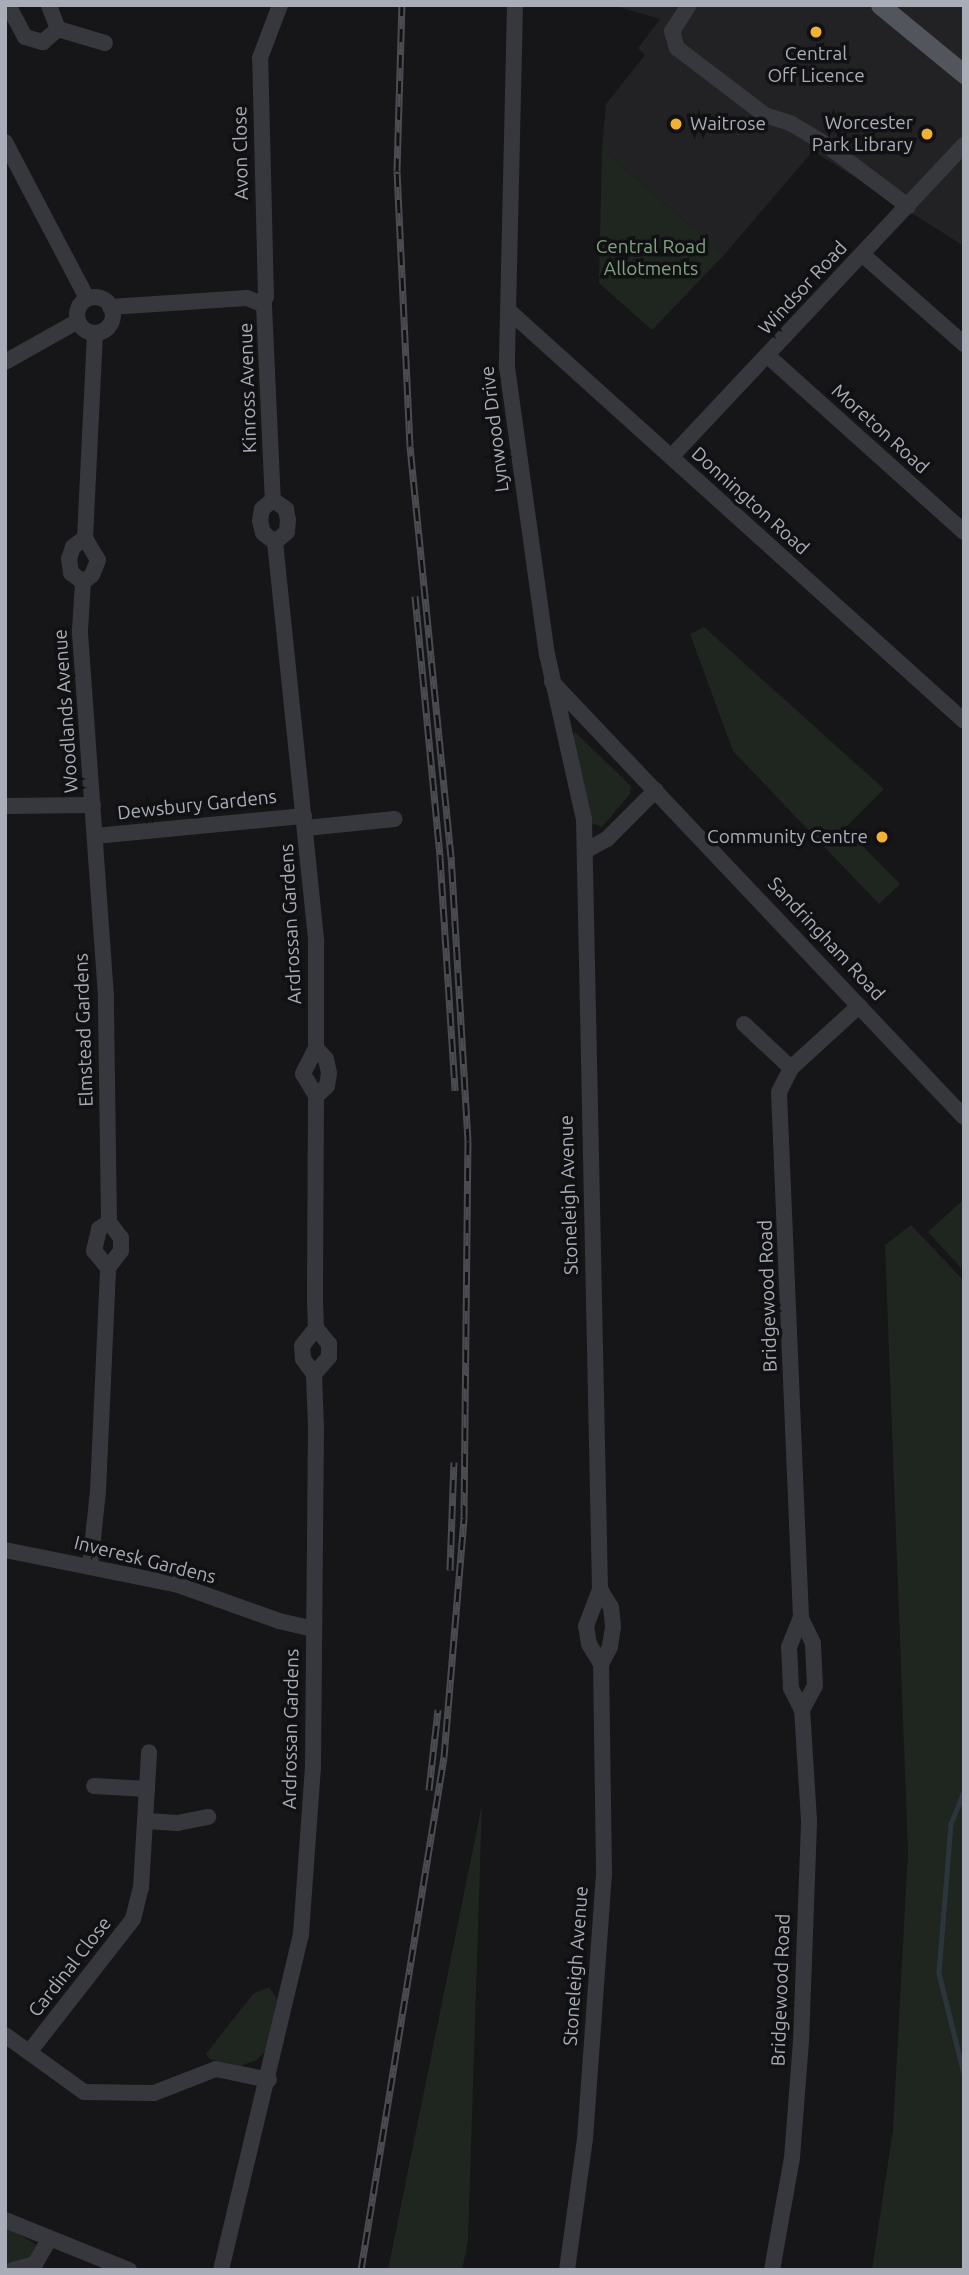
<!DOCTYPE html>
<style>
body{margin:0}
#map{position:relative;width:969px;height:2275px;overflow:hidden;background:#161618;font-family:Ubuntu,sans-serif}
div>[style]{position:absolute}
[style*='--x']{left:calc(var(--x)*1px);top:calc(var(--y)*1px);width:calc(var(--w)*1px);rotate:calc(var(--a)*1deg)}
.built>*{inset:0;background:#222225}
.green>*{inset:0;background:#1e261f}
.stream>*{height:4.5px;margin:-2.25px;padding:0 2.25px;transform-origin:2.25px;border-radius:2.25px;background:#2c353c}
.minor>*{height:16px;margin:-8px;padding:0 8px;transform-origin:8px;border-radius:8px;background:#37383d}
.minor>.ring{margin:-8px;padding:0;box-sizing:content-box;background:none;border:16px solid #37383d;border-radius:50%}
.major>*{height:19px;margin:-9.5px;padding:0 9.5px;transform-origin:9.5px;border-radius:9.5px;background:#53555c}
.rail>*{height:7px;margin-top:-3.5px;transform-origin:0;background:repeating-linear-gradient(90deg,#111113 0 13px,#4a4c52 0 26px);box-sizing:border-box;border-block:2px solid #4a4c52}
.dots>*{width:19px;height:19px;translate:-50% -50%;box-sizing:border-box;border:4px solid #111113;border-radius:50%}
span{translate:-50% -50%;white-space:nowrap;text-align:center;line-height:1.15;-webkit-text-stroke:7px #111113;paint-order:stroke}
.poi-label{font-size:19px;color:#a8adb8}
.right{translate:-100% -50%;text-align:right}
.left{translate:0 -50%;text-align:left}
.street-label{font-size:19px;color:#a8adb8}
.park-label{font-size:19px;color:#7fa381}
.frame{position:absolute;inset:0;border:7px solid #a8adb8;pointer-events:none}
</style>
<div id="map">
<div class="built">
<div style="clip-path:polygon(612px 5px,964px 5px,964px 246px,813px 151px,724px 255px,602px 149px,606px 104px,645px 55px,638px 48px,660px 19px)"></div>
</div>
<div class="green">
<div style="clip-path:polygon(602px 149px,724px 255px,652px 330px,599px 283px)"></div>
<div style="clip-path:polygon(704px 627px,884px 789px,845px 828px,900px 884px,879px 904px,733px 751px,690px 634px)"></div>
<div style="clip-path:polygon(575px 732px,631px 786px,630px 794px,602px 827px,590px 823px,572px 738px)"></div>
<div style="clip-path:polygon(964px 1199px,964px 1271px,928px 1232px)"></div>
<div style="clip-path:polygon(911px 1225px,964px 1281px,964px 2270px,872px 2270px,893px 2130px,908px 1851px,885px 1245px)"></div>
<div style="clip-path:polygon(482px 1804px,468px 2241px,462px 2270px,388px 2270px)"></div>
<div style="clip-path:polygon(269px 1987px,277px 1999px,266px 2050px,257px 2060px,240px 2066px,210px 2059px,206px 2054px,253px 1994px)"></div>
<div style="clip-path:polygon(5px 2226px,37px 2245px,38px 2251px,30px 2261px,5px 2266px)"></div>
</div>
<div class="stream">
<div style="--x:964;--y:1792;--w:35;--a:112"></div>
<div style="--x:951;--y:1824;--w:149;--a:94.6"></div>
<div style="--x:939;--y:1973;--w:104;--a:76.1"></div>
</div>
<div class="minor">
<div style="--x:8;--y:5;--w:36;--a:62"></div>
<div style="--x:25;--y:37;--w:19;--a:16"></div>
<div style="--x:43;--y:42;--w:20;--a:-41"></div>
<div style="--x:58;--y:29;--w:26;--a:-111"></div>
<div style="--x:515;--y:5;--w:362;--a:91.3"></div>
<div style="--x:507;--y:367;--w:290;--a:82.1"></div>
<div style="--x:547;--y:654;--w:169;--a:77.4"></div>
<div style="--x:584;--y:819;--w:770;--a:88.81"></div>
<div style="--x:600;--y:1589;--w:21;--a:59"></div>
<div style="--x:611;--y:1607;--w:20;--a:84"></div>
<div style="--x:613;--y:1627;--w:20;--a:99"></div>
<div style="--x:610;--y:1647;--w:19;--a:118"></div>
<div style="--x:689;--y:5;--w:31;--a:123"></div>
<div style="--x:672;--y:31;--w:18;--a:74"></div>
<div style="--x:677;--y:48;--w:111;--a:37.3"></div>
<div style="--x:765;--y:115;--w:28;--a:18"></div>
<div style="--x:792;--y:124;--w:39;--a:31"></div>
<div style="--x:825;--y:144;--w:104;--a:36.8"></div>
<div style="--x:58;--y:29;--w:49;--a:16.6"></div>
<div style="--x:5;--y:142;--w:176;--a:62.3"></div>
<div style="--x:863;--y:255;--w:135;--a:41.4"></div>
<div class="ring" style="left:77px;top:297px;width:20px;height:20px"></div>
<div style="--x:260;--y:301;--w:7;--a:-34"></div>
<div style="--x:266;--y:297;--w:239;--a:-91.4"></div>
<div style="--x:260;--y:58;--w:57;--a:-69.3"></div>
<div style="--x:110;--y:307;--w:137;--a:-3.8"></div>
<div style="--x:247;--y:298;--w:18;--a:22"></div>
<div style="--x:264;--y:305;--w:195;--a:87.4"></div>
<div style="--x:509;--y:311;--w:612;--a:42.02"></div>
<div style="--x:769;--y:357;--w:262;--a:41.9"></div>
<div style="--x:5;--y:362;--w:84;--a:-29.3"></div>
<div style="--x:671;--y:457;--w:428;--a:-46.8"></div>
<div style="--x:273;--y:500;--w:14;--a:141"></div>
<div style="--x:262;--y:509;--w:12;--a:99"></div>
<div style="--x:260;--y:521;--w:12;--a:76"></div>
<div style="--x:263;--y:533;--w:15;--a:37"></div>
<div style="--x:275;--y:542;--w:402;--a:84.1"></div>
<div style="--x:316;--y:942;--w:106;--a:90"></div>
<div style="--x:316;--y:1048;--w:29;--a:117"></div>
<div style="--x:303;--y:1074;--w:26;--a:59"></div>
<div style="--x:316;--y:1096;--w:205;--a:90.3"></div>
<div style="--x:315;--y:1301;--w:27;--a:88"></div>
<div style="--x:316;--y:1328;--w:21;--a:51"></div>
<div style="--x:329;--y:1344;--w:13;--a:90"></div>
<div style="--x:329;--y:1357;--w:23;--a:131"></div>
<div style="--x:273;--y:500;--w:16;--a:35"></div>
<div style="--x:286;--y:509;--w:11;--a:80"></div>
<div style="--x:288;--y:520;--w:12;--a:95"></div>
<div style="--x:287;--y:532;--w:16;--a:140"></div>
<div style="--x:83;--y:582;--w:15;--a:-143"></div>
<div style="--x:71;--y:573;--w:14;--a:-98"></div>
<div style="--x:69;--y:559;--w:13;--a:-72"></div>
<div style="--x:73;--y:547;--w:15;--a:-37"></div>
<div style="--x:552;--y:682;--w:599;--a:46.56"></div>
<div style="--x:5;--y:806;--w:88;--a:-0.7"></div>
<div style="--x:306;--y:828;--w:89;--a:-5.8"></div>
<div style="--x:95;--y:836;--w:210;--a:-5.5"></div>
<div style="--x:585;--y:851;--w:25;--a:-29"></div>
<div style="--x:607;--y:839;--w:69;--a:-45"></div>
<div style="--x:744;--y:1024;--w:64;--a:43.1"></div>
<div style="--x:316;--y:1096;--w:15;--a:-42"></div>
<div style="--x:327;--y:1086;--w:13;--a:-81"></div>
<div style="--x:329;--y:1073;--w:14;--a:-102"></div>
<div style="--x:326;--y:1059;--w:15;--a:-132"></div>
<div style="--x:108;--y:1268;--w:22;--a:-129"></div>
<div style="--x:94;--y:1251;--w:23;--a:-77"></div>
<div style="--x:99;--y:1229;--w:12;--a:-35"></div>
<div style="--x:5;--y:1550;--w:177;--a:11.4"></div>
<div style="--x:178;--y:1585;--w:107;--a:19.6"></div>
<div style="--x:279;--y:1621;--w:35;--a:13"></div>
<div style="--x:90;--y:1567;--w:76;--a:-84"></div>
<div style="--x:98;--y:1491;--w:223;--a:-87.4"></div>
<div style="--x:108;--y:1268;--w:21;--a:-53"></div>
<div style="--x:121;--y:1251;--w:13;--a:-90"></div>
<div style="--x:121;--y:1238;--w:20;--a:-127"></div>
<div style="--x:109;--y:1222;--w:226;--a:-90.8"></div>
<div style="--x:106;--y:996;--w:367;--a:-94.1"></div>
<div style="--x:80;--y:630;--w:48;--a:-86.4"></div>
<div style="--x:83;--y:582;--w:11;--a:-38"></div>
<div style="--x:92;--y:575;--w:16;--a:-68"></div>
<div style="--x:98;--y:560;--w:26;--a:-121"></div>
<div style="--x:85;--y:538;--w:205;--a:-87.2"></div>
<div style="--x:802;--y:1710;--w:27;--a:-62"></div>
<div style="--x:815;--y:1686;--w:43;--a:-92.7"></div>
<div style="--x:813;--y:1643;--w:28;--a:-116"></div>
<div style="--x:801;--y:1618;--w:526;--a:-92.4"></div>
<div style="--x:779;--y:1092;--w:27;--a:-63"></div>
<div style="--x:791;--y:1068;--w:92;--a:-42.4"></div>
<div style="--x:94;--y:1786;--w:53;--a:3.2"></div>
<div style="--x:147;--y:1821;--w:30;--a:4"></div>
<div style="--x:177;--y:1823;--w:32;--a:-11"></div>
<div style="--x:5;--y:2035;--w:97;--a:35.8"></div>
<div style="--x:84;--y:2092;--w:70;--a:0.8"></div>
<div style="--x:154;--y:2093;--w:66;--a:-21.2"></div>
<div style="--x:216;--y:2069;--w:54;--a:11.7"></div>
<div style="--x:30;--y:2051;--w:167;--a:-52"></div>
<div style="--x:133;--y:1919;--w:32;--a:-76"></div>
<div style="--x:141;--y:1888;--w:136;--a:-86.6"></div>
<div style="--x:5;--y:2220;--w:134;--a:22"></div>
<div style="--x:13;--y:2270;--w:23;--a:-15"></div>
<div style="--x:35;--y:2264;--w:28;--a:-60"></div>
<div style="--x:221;--y:2270;--w:345;--a:-76.6"></div>
<div style="--x:301;--y:1934;--w:166;--a:-85.9"></div>
<div style="--x:313;--y:1768;--w:341;--a:-89.5"></div>
<div style="--x:316;--y:1427;--w:53;--a:-92.2"></div>
<div style="--x:314;--y:1374;--w:19;--a:-126"></div>
<div style="--x:303;--y:1359;--w:13;--a:-94"></div>
<div style="--x:302;--y:1346;--w:23;--a:-52"></div>
<div style="--x:567;--y:2270;--w:132;--a:-82.2"></div>
<div style="--x:585;--y:2139;--w:267;--a:-85.9"></div>
<div style="--x:604;--y:1873;--w:209;--a:-90.8"></div>
<div style="--x:601;--y:1664;--w:23;--a:-121"></div>
<div style="--x:589;--y:1644;--w:18;--a:-99"></div>
<div style="--x:586;--y:1626;--w:40;--a:-69"></div>
<div style="--x:772;--y:2270;--w:114;--a:-79.9"></div>
<div style="--x:792;--y:2158;--w:116;--a:-85.6"></div>
<div style="--x:801;--y:2042;--w:222;--a:-87.9"></div>
<div style="--x:809;--y:1820;--w:110;--a:-93.6"></div>
<div style="--x:802;--y:1710;--w:25;--a:-117"></div>
<div style="--x:791;--y:1688;--w:41;--a:-92.8"></div>
<div style="--x:789;--y:1647;--w:31;--a:-68"></div>
</div>
<div class="major">
<div style="--x:880;--y:5;--w:109;--a:39.4"></div>
</div>
<div class="rail">
<div style="--x:415;--y:596;--w:262;--a:84.5"></div>
<div style="--x:440;--y:857;--w:234;--a:86.3"></div>
<div style="--x:450;--y:1570;--w:108;--a:-87.9"></div>
<div style="--x:429;--y:1790;--w:81;--a:-83.6"></div>
<div style="--x:361;--y:2270;--w:520;--a:-80.81"></div>
<div style="--x:444;--y:1757;--w:240;--a:-85.2"></div>
<div style="--x:464;--y:1518;--w:377;--a:-89.4"></div>
<div style="--x:468;--y:1141;--w:285;--a:-93.4"></div>
<div style="--x:451;--y:857;--w:413;--a:-95.7"></div>
<div style="--x:410;--y:446;--w:275;--a:-92.7"></div>
<div style="--x:397;--y:171;--w:166;--a:-88.3"></div>
</div>
<div class="dots">
<div style="left:816px;top:32px;background:#f2b134"></div>
<div style="left:676px;top:124px;background:#f2b134"></div>
<div style="left:927px;top:134px;background:#f2b134"></div>
<div style="left:882px;top:837px;background:#f2b134"></div>
</div>
<div class="poi-label">
<span style="left:816px;top:65px">Central<br>Off Licence</span>
<span class="right" style="left:913px;top:134px">Worcester<br>Park Library</span>
<span class="left" style="left:690px;top:124px">Waitrose</span>
<span class="right" style="left:868px;top:837px">Community Centre</span>
</div>
<div class="street-label">
<span style="left:241px;top:153px;rotate:-91deg">Avon Close</span>
<span style="left:803px;top:288px;rotate:-47deg">Windsor Road</span>
<span style="left:248px;top:388px;rotate:-92deg">Kinross Avenue</span>
<span style="left:495px;top:429px;rotate:-97deg">Lynwood Drive</span>
<span style="left:880px;top:429px;rotate:42deg">Moreton Road</span>
<span style="left:750px;top:501px;rotate:42deg">Donnington Road</span>
<span style="left:66px;top:711px;rotate:-94deg">Woodlands Avenue</span>
<span style="left:197px;top:805px;rotate:-6deg">Dewsbury Gardens</span>
<span style="left:291px;top:924px;rotate:-93deg">Ardrossan Gardens</span>
<span style="left:826px;top:939px;rotate:47deg">Sandringham Road</span>
<span style="left:84px;top:1030px;rotate:-92deg">Elmstead Gardens</span>
<span style="left:569px;top:1195px;rotate:-92deg">Stoneleigh Avenue</span>
<span style="left:768px;top:1296px;rotate:-92deg">Bridgewood Road</span>
<span style="left:145px;top:1560px;rotate:14deg">Inveresk Gardens</span>
<span style="left:291px;top:1729px;rotate:-89deg">Ardrossan Gardens</span>
<span style="left:576px;top:1966px;rotate:-86deg">Stoneleigh Avenue</span>
<span style="left:70px;top:1967px;rotate:-52deg">Cardinal Close</span>
<span style="left:781px;top:1990px;rotate:-88deg">Bridgewood Road</span>
</div>
<div class="park-label">
<span style="left:651px;top:258px">Central Road<br>Allotments</span>
</div>
<div class="frame"></div>
</div>
